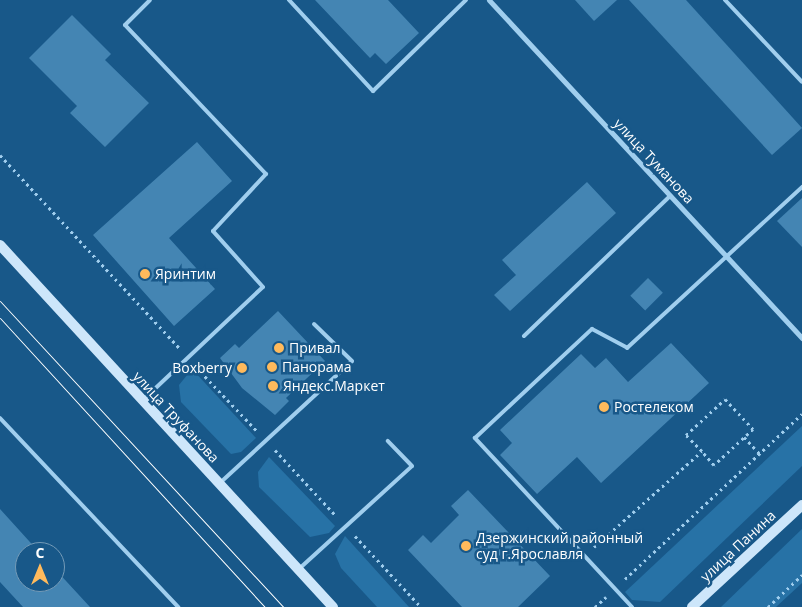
<!DOCTYPE html>
<meta charset="utf-8">
<style>
body{margin:0}
#map{position:relative;width:802px;height:607px;overflow:hidden;background:#185889;font-family:"Open Sans",sans-serif}
div>[style]{position:absolute}
[style*='--x']{left:calc(var(--x)*1px);top:calc(var(--y)*1px);width:calc(var(--w)*1px);rotate:calc(var(--a)*1deg)}
.green>*{inset:0;background:#2772a6}
.building>*{inset:0;background:#4485b3;transform-origin:0 0}
.path>*{height:3px;margin-top:-1.5px;transform-origin:0;background:repeating-linear-gradient(90deg,#a0ceee 0 2.5px,transparent 0 6.5px)}
.lane>*{height:4px;margin:-2px;padding:0 2px;transform-origin:2px;border-radius:2px;background:#a0ceee}
.street>*{height:5px;margin:-2.5px;padding:0 2.5px;transform-origin:2.5px;border-radius:2.5px;background:#a0ceee}
.secondary>*{height:10px;margin:-5px;padding:0 5px;transform-origin:5px;border-radius:5px;background:#cde6fa}
.tram>*{height:1px;margin:-0.5px;padding:0 0.5px;transform-origin:0.5px;border-radius:0.5px;background:#fff}
.dots>*{width:14px;height:14px;translate:-50% -50%;box-sizing:border-box;border:2px solid #185889;border-radius:50%}
span{translate:-50% -50%;white-space:nowrap;text-align:center;line-height:1.15;-webkit-text-stroke:5px #185889;paint-order:stroke}
.street-label{font-size:14px;color:#fff}
.poi-label{font-size:14px;color:#fff}
.left{translate:0 -50%;text-align:left}
.right{translate:-100% -50%;text-align:right}
.north{position:absolute;left:15px;top:542px;width:50px;height:50px;box-sizing:border-box;background:#185889;border:1px solid #749bb8;border-radius:50%;rotate:0deg;font-size:14px;font-weight:700;line-height:20px;text-align:center;color:#fff}
.north::after{content:'';display:block;margin:auto;width:18px;height:22px;background:#ffba5c;clip-path:polygon(50% 0,100% 100%,50% 72%,0 100%)}
</style>
<div id="map">
<div class="green">
<div style="clip-path:polygon(192px 369px,256px 438px,241px 452px,231px 454px,181px 402px,179px 385px)"></div>
<div style="clip-path:polygon(802px 426px,802px 466px,660px 602px,632px 600px,625px 592px)"></div>
<div style="clip-path:polygon(269px 457px,335px 526px,329px 533px,310px 537px,259px 487px,258px 472px)"></div>
<div style="clip-path:polygon(802px 529px,802px 583px,776px 607px,721px 607px)"></div>
<div style="clip-path:polygon(345px 536px,409px 607px,377px 607px,341px 568px,335px 554px)"></div>
</div>
<div class="building">
<div style="clip-path:polygon(315px 0,388px 0,419px 33px,386px 64px,375px 53px,370px 58px)"></div>
<div style="clip-path:polygon(575px 0,617px 0,594px 21px)"></div>
<div style="clip-path:polygon(629px 0,686px 0,802px 128px,772px 155px)"></div>
<div style="clip-path:polygon(72px 15px,111px 54px,105px 60px,149px 103px,105px 147px,70px 113px,77px 106px,29px 58px)"></div>
<div style="clip-path:polygon(197px 142px,232px 181px,169px 238px,215px 289px,174px 326px,93px 235px)"></div>
<div style="clip-path:polygon(587px 182px,616px 213px,510px 311px,494px 295px,516px 275px,502px 260px)"></div>
<div style="clip-path:polygon(802px 198px,802px 247px,777px 221px)"></div>
<div style="left:648px;top:278px;width:21px;height:25px;rotate:45deg"></div>
<div style="clip-path:polygon(278px 311px,325px 361px,286px 398px,289px 401px,275px 415px,242px 388px,220px 358px,235px 344px,239px 348px)"></div>
<div style="clip-path:polygon(671px 343px,709px 383px,601px 483px,577px 457px,537px 494px,500px 455px,512px 443px,500px 430px,581px 354px,595px 368px,606px 358px,628px 382px)"></div>
<div style="clip-path:polygon(468px 490px,550px 576px,518px 607px,462px 607px,408px 550px,423px 535px,431px 543px,459px 515px,451px 506px)"></div>
<div style="clip-path:polygon(0 509px,39px 552px,25px 552px,25px 582px,55px 582px,55px 569px,90px 607px,23px 607px,0 582px)"></div>
</div>
<div class="path">
<div style="--x:0;--y:155;--w:265;--a:47.1"></div>
<div style="--x:196;--y:367;--w:88;--a:46.4"></div>
<div style="--x:744;--y:437;--w:23;--a:47"></div>
<div style="--x:275;--y:450;--w:91;--a:47.2"></div>
<div style="--x:355;--y:536;--w:97;--a:47.1"></div>
<div style="--x:594;--y:547;--w:144;--a:-41.6"></div>
<div style="--x:702;--y:451;--w:23;--a:-135"></div>
<div style="--x:686;--y:435;--w:53;--a:-42.7"></div>
<div style="--x:725;--y:399;--w:41;--a:47"></div>
<div style="--x:753;--y:429;--w:53;--a:137.3"></div>
<div style="--x:714;--y:465;--w:18;--a:-131"></div>
<div style="--x:625;--y:579;--w:242;--a:-43"></div>
<div style="--x:595;--y:607;--w:15;--a:-42"></div>
<div style="--x:768;--y:607;--w:47;--a:-43.3"></div>
</div>
<div class="lane">
<div style="--x:289;--y:0;--w:124;--a:47.3"></div>
<div style="--x:373;--y:91;--w:130;--a:-44.4"></div>
<div style="--x:725;--y:0;--w:112;--a:46.8"></div>
<div style="--x:524;--y:336;--w:202;--a:-43.8"></div>
<div style="--x:144;--y:399;--w:163;--a:-43.3"></div>
<div style="--x:263;--y:287;--w:75;--a:-131.8"></div>
<div style="--x:213;--y:231;--w:78;--a:-47.1"></div>
<div style="--x:266;--y:174;--w:205;--a:-133.4"></div>
<div style="--x:125;--y:25;--w:35;--a:-45"></div>
<div style="--x:0;--y:418;--w:260;--a:46.7"></div>
<div style="--x:221;--y:482;--w:178;--a:-42.7"></div>
<div style="--x:352;--y:361;--w:53;--a:-135.8"></div>
<div style="--x:300;--y:568;--w:151;--a:-42.3"></div>
<div style="--x:412;--y:466;--w:35;--a:-134"></div>
<div style="--x:632;--y:607;--w:231;--a:-132.9"></div>
<div style="--x:475;--y:438;--w:160;--a:-43"></div>
<div style="--x:592;--y:329;--w:40;--a:28"></div>
<div style="--x:627;--y:348;--w:238;--a:-42.6"></div>
</div>
<div class="street">
<div style="--x:489;--y:0;--w:461;--a:47.2"></div>
</div>
<div class="secondary">
<div style="--x:0;--y:245;--w:492;--a:47.4"></div>
<div style="--x:692;--y:607;--w:150;--a:-42.8"></div>
</div>
<div class="tram">
<div style="--x:0;--y:301;--w:417;--a:47.2"></div>
<div style="--x:0;--y:318;--w:392;--a:47.5"></div>
</div>
<div class="dots">
<div style="left:145px;top:274px;background:#ffba5c"></div>
<div style="left:279px;top:348px;background:#ffba5c"></div>
<div style="left:272px;top:367px;background:#ffba5c"></div>
<div style="left:242px;top:368px;background:#ffba5c"></div>
<div style="left:273px;top:386px;background:#ffba5c"></div>
<div style="left:604px;top:407px;background:#ffba5c"></div>
<div style="left:466px;top:546px;background:#ffba5c"></div>
</div>
<div class="street-label">
<span style="left:654px;top:161px;rotate:47deg">улица Туманова</span>
<span style="left:176px;top:417px;rotate:47deg">улица Труфанова</span>
<span style="left:738px;top:546px;rotate:-43deg">улица Панина</span>
</div>
<div class="poi-label">
<span class="left" style="left:155px;top:274px">Яринтим</span>
<span class="left" style="left:289px;top:348px">Привал</span>
<span class="left" style="left:282px;top:367px">Панорама</span>
<span class="right" style="left:232px;top:368px">Boxberry</span>
<span class="left" style="left:283px;top:386px">Яндекс.Маркет</span>
<span class="left" style="left:614px;top:407px">Ростелеком</span>
<span class="left" style="left:476px;top:546px">Дзержинский районный<br>суд г.Ярославля</span>
</div>
<div class="north">С</div>
</div>
